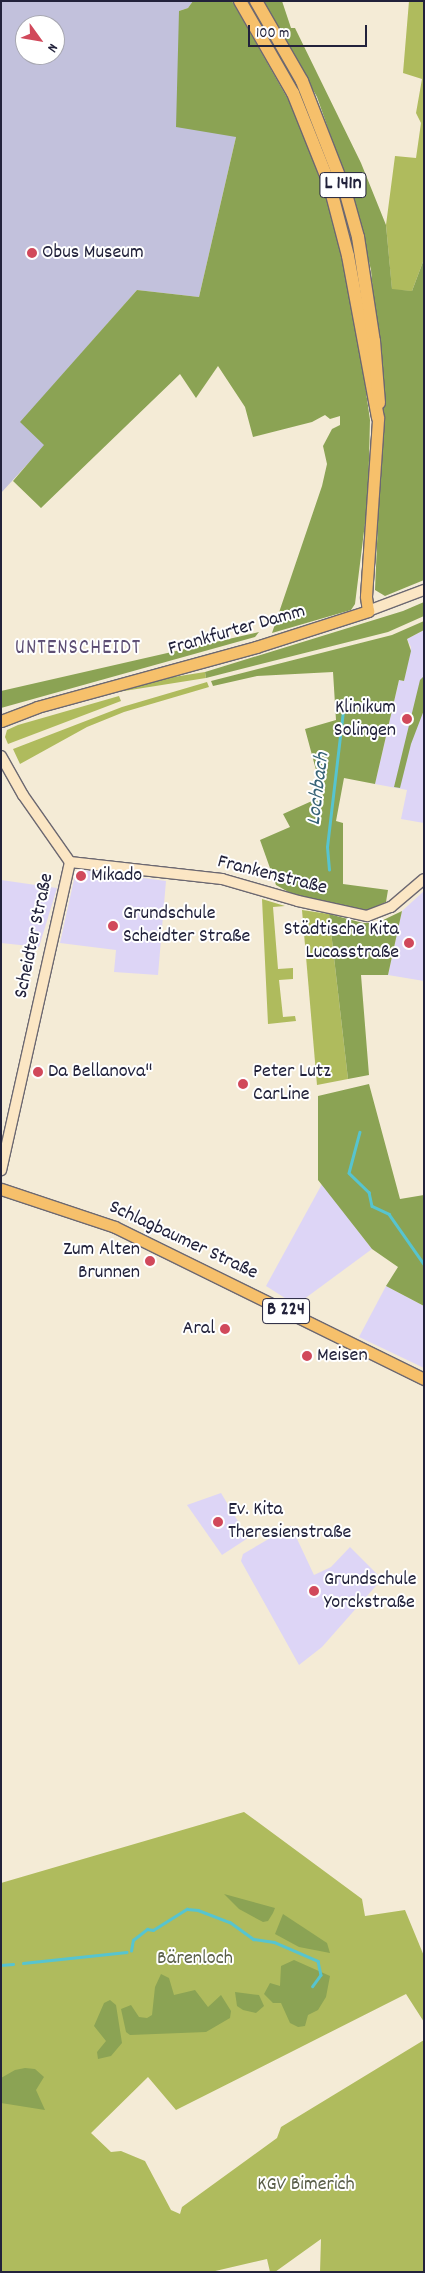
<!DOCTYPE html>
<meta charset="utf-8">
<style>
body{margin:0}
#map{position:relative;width:425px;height:2273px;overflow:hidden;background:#f4ebd6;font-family:Dekko,sans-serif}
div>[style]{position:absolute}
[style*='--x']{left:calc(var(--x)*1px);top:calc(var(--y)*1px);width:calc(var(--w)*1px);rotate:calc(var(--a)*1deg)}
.built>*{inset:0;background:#ddd5f6}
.industrial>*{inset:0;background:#c2c1dc}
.green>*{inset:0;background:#afbb5d;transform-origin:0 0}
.forest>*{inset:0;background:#8ba354}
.stream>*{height:2.5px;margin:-1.25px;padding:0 1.25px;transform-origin:1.25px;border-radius:1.25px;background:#57c4cf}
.roads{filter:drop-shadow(1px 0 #6c6871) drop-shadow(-1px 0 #6c6871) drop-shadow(0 1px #6c6871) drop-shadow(0 -1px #6c6871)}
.secondary>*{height:10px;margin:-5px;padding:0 5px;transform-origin:5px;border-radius:5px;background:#fbe6c4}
.primary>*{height:11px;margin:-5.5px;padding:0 5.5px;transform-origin:5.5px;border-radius:5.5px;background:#f6c06b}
.highway>*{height:12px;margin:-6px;padding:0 6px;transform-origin:6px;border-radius:6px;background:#f6c06b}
.dots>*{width:14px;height:14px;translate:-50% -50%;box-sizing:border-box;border:2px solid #fff;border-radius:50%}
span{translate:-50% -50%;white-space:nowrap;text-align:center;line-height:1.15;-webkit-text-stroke:4px #fff;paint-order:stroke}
.shield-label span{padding:1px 4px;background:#fff;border:1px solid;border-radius:4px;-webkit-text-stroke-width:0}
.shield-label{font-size:19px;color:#22223b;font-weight:700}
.poi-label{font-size:20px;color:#22223b}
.left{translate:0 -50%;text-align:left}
.right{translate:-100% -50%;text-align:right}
.street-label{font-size:20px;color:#22223b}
.park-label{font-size:20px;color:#5a5f49}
.neighbourhood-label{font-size:21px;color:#5e4f74;letter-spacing:1px}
.water-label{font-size:21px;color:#376376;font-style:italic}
.frame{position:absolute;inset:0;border:2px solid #22223b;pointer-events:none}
.north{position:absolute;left:15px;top:15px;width:50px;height:50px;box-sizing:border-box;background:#fff;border:1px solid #a7a7b1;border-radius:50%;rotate:122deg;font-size:14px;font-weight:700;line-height:20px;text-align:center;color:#22223b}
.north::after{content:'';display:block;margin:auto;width:18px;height:22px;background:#d1495b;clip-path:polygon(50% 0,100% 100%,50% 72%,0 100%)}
.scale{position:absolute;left:248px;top:25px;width:119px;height:22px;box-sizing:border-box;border:2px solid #22223b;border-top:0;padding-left:6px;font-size:15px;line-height:18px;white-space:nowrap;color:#22223b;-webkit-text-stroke:4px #fff;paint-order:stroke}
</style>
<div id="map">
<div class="built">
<div style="clip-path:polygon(424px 630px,424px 823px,401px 819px,407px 790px,375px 784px,399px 680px,404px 681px,411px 647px,407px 639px)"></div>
<div style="clip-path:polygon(83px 870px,166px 881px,158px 975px,114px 972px,116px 950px,60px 943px,75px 875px)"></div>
<div style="clip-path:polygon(1px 880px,57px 888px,39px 947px,1px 943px)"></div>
<div style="clip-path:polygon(424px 891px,424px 981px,388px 975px,402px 911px)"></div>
<div style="clip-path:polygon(322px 1184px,372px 1249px,296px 1305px,266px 1286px)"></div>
<div style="clip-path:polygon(386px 1286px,424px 1306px,424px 1368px,359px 1337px)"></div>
<div style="clip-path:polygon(221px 1493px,248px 1538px,222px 1555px,187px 1505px)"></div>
<div style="clip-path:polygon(291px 1526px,314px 1575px,331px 1567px,350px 1547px,382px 1579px,322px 1647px,299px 1665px,241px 1561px,243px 1554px)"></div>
</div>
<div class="industrial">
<div style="clip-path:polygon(evenodd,1px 1px,193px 1px,188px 8px,179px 11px,236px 137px,199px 297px,137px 290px,21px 422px,45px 445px,1px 493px,1px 1px,25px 25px,55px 25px,55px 55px,25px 55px,25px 25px)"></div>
</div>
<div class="green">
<div style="clip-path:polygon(409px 1px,424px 1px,424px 259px,412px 291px,392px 290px,386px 225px,395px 156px,416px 158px,421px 123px,416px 113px,422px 79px,403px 73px)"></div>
<div style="left:205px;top:672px;width:6px;height:86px;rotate:81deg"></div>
<div style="clip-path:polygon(207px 682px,209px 687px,124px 712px,87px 727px,20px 764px,13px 749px,122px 707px)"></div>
<div style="clip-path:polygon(119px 696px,121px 701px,8px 744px,5px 737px,7px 730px,18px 725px)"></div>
<div style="clip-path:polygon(262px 899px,285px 906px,273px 907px,278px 969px,293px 968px,293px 979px,279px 980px,283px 1017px,295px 1016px,296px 1021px,268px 1024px)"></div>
<div style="clip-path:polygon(302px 910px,329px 914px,348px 1079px,317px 1085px)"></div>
<div style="clip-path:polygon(244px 1812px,362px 1899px,365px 1916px,405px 1910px,424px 1956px,424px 2022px,406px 1994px,176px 2110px,148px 2077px,91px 2133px,111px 2152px,121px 2151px,145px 2161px,171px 2210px,180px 2214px,182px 2207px,277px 2138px,281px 2127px,424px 2040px,424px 2272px,320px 2272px,321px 2239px,275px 2272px,270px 2272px,267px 2259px,211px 2272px,1px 2272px,1px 1883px)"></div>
</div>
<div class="forest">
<div style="clip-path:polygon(193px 1px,232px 1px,297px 115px,330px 208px,356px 321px,370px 420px,368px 499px,355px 604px,351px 610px,272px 633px,322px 486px,327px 464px,323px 446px,332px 429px,340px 425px,340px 416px,330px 419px,325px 415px,312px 422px,253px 437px,245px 407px,218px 366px,196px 398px,180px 374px,41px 508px,13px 481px,44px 445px,20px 422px,137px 290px,199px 297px,236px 137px,176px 127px,179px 11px,188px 8px)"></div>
<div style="clip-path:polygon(263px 1px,282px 1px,291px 28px,295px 28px,361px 163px,386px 225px,392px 289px,412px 291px,424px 259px,424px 580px,385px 596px,375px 590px,383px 405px,371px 270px,356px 208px,317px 97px)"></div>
<div style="clip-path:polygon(424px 602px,424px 616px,388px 632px,206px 678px,205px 672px,403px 611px)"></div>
<div style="clip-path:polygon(424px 621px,424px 630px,407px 639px,411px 651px,404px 681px,399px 680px,375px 784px,344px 778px,336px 821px,343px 823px,343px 884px,388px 890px,386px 902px,368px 910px,301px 899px,276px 885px,260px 840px,290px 827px,283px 814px,323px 796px,305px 729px,336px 720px,333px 672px,257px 676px,213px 686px,211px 681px,392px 635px)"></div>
<div style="clip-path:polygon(259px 632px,255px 637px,1px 708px,1px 691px)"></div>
<div style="clip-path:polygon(424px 676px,424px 710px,411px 744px,400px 788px,394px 787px,420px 680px)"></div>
<div style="clip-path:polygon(402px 911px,388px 975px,361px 975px,369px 1075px,348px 1079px,329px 914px,363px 923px,377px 923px)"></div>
<div style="clip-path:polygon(369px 1084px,400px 1199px,424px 1195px,424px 1306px,386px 1286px,398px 1267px,372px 1249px,318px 1180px,318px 1096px)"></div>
<div style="clip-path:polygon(224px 1894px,275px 1908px,273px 1913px,268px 1921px,263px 1922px,239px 1909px)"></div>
<div style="clip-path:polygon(283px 1914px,327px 1943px,330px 1953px,299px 1947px,275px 1934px)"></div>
<div style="clip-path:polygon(294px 1960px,330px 1976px,326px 1997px,318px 2010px,308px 2015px,305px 2026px,298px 2027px,290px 2023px,281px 2003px,273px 2003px,264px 1994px,270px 1983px,280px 1986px,281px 1966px)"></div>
<div style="clip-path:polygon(161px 1974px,169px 1978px,174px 1995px,195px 1990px,208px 2007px,221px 1995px,231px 2011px,230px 2018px,206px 2032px,130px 2035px,126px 2032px,121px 2009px,131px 2005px,139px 2017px,147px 2018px,152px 2015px,155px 1987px)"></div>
<div style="clip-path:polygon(235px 1992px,259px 1995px,264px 2006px,256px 2013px,243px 2010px,237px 2006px)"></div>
<div style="clip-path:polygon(110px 2000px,116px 2005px,122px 2043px,111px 2056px,98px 2059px,97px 2052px,106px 2041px,94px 2026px,104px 2003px)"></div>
<div style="clip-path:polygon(25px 2068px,35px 2069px,44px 2077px,36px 2090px,45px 2110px,1px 2103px,1px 2078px,15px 2070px)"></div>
</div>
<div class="stream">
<div style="--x:329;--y:870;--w:23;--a:-95"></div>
<div style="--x:327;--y:847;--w:137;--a:-83.3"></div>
<div style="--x:360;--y:1132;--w:42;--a:105"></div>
<div style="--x:349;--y:1173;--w:28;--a:44"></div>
<div style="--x:369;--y:1192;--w:14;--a:78"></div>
<div style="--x:372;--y:1206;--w:19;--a:25"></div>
<div style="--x:389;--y:1214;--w:61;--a:55"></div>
<div style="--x:131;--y:1951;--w:11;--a:-80"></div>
<div style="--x:133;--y:1940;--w:18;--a:-38"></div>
<div style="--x:147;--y:1929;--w:6;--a:9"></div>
<div style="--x:153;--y:1930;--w:40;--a:-32"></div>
<div style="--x:187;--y:1909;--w:11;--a:5"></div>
<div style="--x:198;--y:1910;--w:34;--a:21"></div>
<div style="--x:230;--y:1922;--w:29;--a:36"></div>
<div style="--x:253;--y:1939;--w:21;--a:8"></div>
<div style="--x:274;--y:1942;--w:48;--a:23.4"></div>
<div style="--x:318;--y:1961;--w:14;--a:78"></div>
<div style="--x:321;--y:1975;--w:14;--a:126"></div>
<div style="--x:23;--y:1963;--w:104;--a:-6.1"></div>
<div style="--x:1;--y:1965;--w:12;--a:-5"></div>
</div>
<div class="roads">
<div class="secondary">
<div style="--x:368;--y:611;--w:60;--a:-20.6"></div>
<div style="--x:1;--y:756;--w:45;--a:60.6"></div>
<div style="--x:23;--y:795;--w:82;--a:55"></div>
<div style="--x:70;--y:862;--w:316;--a:102.6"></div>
<div style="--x:70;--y:862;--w:153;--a:6.4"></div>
<div style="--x:222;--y:879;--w:79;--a:16.1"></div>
<div style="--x:298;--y:901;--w:71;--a:12.3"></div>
<div style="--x:367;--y:916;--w:26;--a:-21"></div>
<div style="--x:391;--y:907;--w:43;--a:-40.3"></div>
</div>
<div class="primary">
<div style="--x:1;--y:721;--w:39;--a:-21"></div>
<div style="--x:37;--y:707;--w:227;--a:-15.3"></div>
<div style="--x:256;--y:647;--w:118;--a:-17.8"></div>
<div style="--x:368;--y:611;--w:15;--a:-98"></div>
<div style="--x:366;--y:596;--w:178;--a:-86.1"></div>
<div style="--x:1;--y:1189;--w:120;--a:18.4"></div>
<div style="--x:115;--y:1227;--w:344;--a:26.2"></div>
</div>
<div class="highway">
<div style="--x:240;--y:1;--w:106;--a:60.1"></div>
<div style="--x:293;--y:93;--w:97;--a:68.2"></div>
<div style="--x:329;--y:183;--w:75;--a:75.4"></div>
<div style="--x:348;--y:256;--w:165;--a:79.5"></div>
<div style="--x:256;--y:1;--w:92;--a:60.1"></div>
<div style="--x:302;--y:81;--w:121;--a:68.7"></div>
<div style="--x:346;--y:194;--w:45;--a:74.4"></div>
<div style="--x:358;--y:237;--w:105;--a:81.3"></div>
<div style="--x:374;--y:341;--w:62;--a:85.4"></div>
</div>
</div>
<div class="dots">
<div style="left:32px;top:253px;background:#d1495b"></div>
<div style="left:407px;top:719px;background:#d1495b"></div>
<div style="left:81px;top:876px;background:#d1495b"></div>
<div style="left:113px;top:926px;background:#d1495b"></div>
<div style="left:409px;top:943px;background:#d1495b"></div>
<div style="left:38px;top:1072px;background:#d1495b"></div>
<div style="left:243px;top:1084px;background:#d1495b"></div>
<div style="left:150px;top:1261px;background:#d1495b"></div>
<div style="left:225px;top:1329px;background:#d1495b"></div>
<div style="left:307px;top:1356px;background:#d1495b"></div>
<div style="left:218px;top:1522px;background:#d1495b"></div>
<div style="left:314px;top:1591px;background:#d1495b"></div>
</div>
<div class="shield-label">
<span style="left:343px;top:185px">L 141n</span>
<span style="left:286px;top:1311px">B 224</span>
</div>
<div class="poi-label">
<span class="left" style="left:42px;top:253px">Obus Museum</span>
<span class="right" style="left:396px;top:720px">Klinikum<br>Solingen</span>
<span class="left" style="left:91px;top:876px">Mikado</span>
<span class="left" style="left:123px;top:926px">Grundschule<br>Scheidter Straße</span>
<span class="right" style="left:399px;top:942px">Städtische Kita<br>Lucasstraße</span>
<span class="left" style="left:48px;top:1072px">Da Bellanova"</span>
<span class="left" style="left:253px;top:1084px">Peter Lutz<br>CarLine</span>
<span class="right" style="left:140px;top:1262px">Zum Alten<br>Brunnen</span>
<span class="right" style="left:215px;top:1329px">Aral</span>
<span class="left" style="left:317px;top:1356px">Meisen</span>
<span class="left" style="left:228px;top:1522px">Ev. Kita<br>Theresienstraße</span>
<span class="left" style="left:324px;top:1592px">Grundschule<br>Yorckstraße</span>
</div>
<div class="street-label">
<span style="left:237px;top:631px;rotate:-16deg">Frankfurter Damm</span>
<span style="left:272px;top:876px;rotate:14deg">Frankenstraße</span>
<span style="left:35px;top:936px;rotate:-78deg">Scheidter Straße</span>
<span style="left:183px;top:1241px;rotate:25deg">Schlagbaumer Straße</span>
</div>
<div class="park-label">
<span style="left:195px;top:1959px">Bärenloch</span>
<span style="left:306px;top:2185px">KGV Bimerich</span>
</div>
<div class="neighbourhood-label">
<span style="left:78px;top:649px">UNTENSCHEIDT</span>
</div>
<div class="water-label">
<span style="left:319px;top:789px;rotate:-83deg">Lochbach</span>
</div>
<div class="frame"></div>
<div class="north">N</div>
<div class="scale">100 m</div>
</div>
